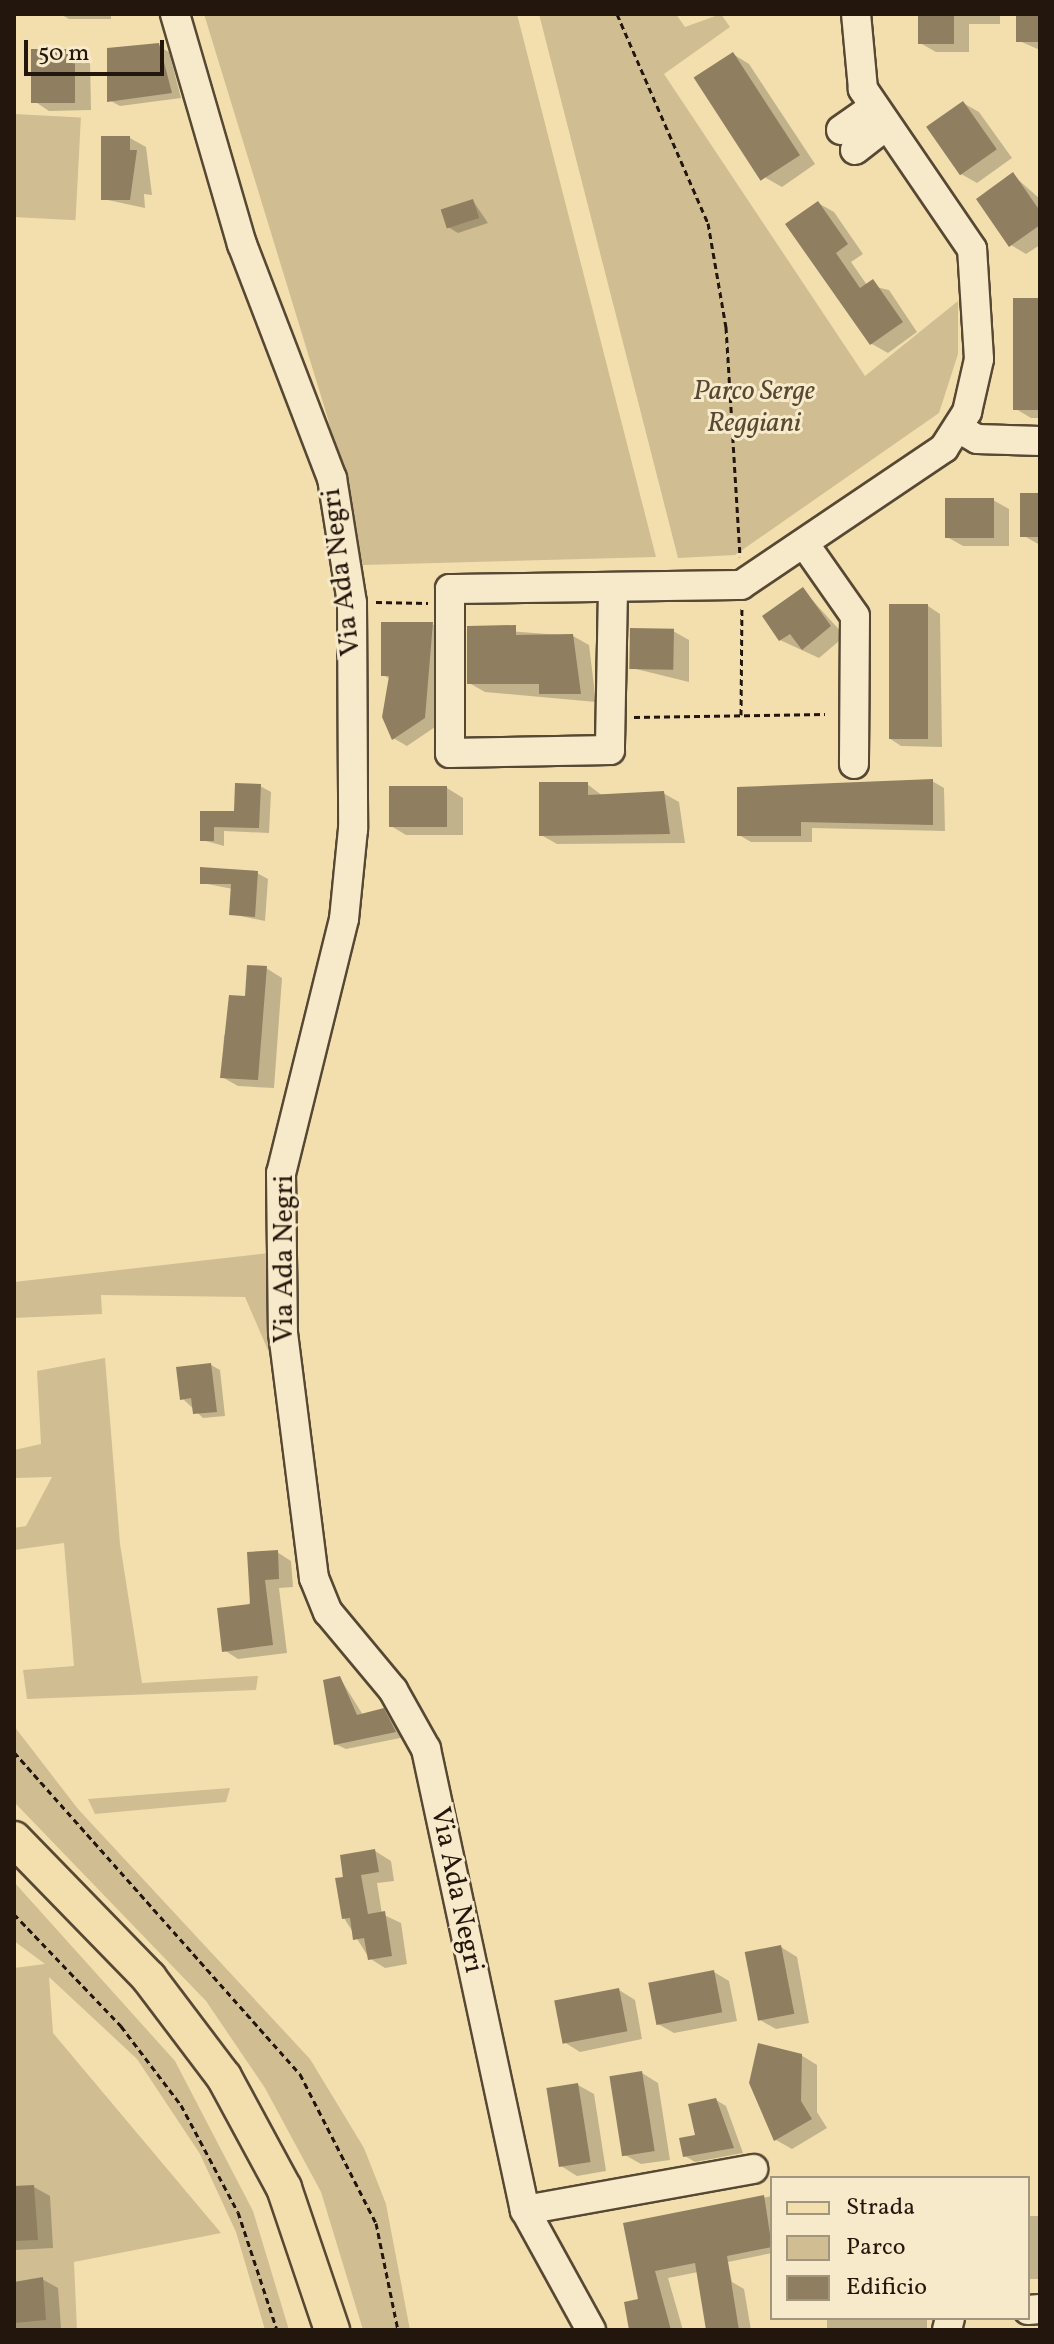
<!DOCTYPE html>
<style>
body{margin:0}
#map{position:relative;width:1054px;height:2344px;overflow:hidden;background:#f3dfae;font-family:Vollkorn,serif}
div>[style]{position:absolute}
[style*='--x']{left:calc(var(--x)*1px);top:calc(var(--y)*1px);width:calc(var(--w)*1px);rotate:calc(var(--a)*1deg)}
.green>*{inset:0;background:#d0bd92;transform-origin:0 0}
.shadow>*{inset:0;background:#0003;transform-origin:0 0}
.building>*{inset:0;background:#8f7f60;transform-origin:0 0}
.path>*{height:3px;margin-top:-1.5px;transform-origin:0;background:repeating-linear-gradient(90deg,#23160c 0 6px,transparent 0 10px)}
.roads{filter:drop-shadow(2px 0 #574834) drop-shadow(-2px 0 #574834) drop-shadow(0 2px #574834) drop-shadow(0 -2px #574834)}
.minor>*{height:28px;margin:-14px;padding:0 14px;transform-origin:14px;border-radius:14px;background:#f7eaca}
.major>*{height:34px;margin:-17px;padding:0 17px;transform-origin:17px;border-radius:17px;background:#f3dfae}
span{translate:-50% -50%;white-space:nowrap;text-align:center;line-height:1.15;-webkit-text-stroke:6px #f7eaca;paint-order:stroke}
.park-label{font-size:28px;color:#574834;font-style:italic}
.street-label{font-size:28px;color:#23160c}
.frame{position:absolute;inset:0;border:16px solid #23160c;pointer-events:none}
.legend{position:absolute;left:770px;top:2176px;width:260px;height:144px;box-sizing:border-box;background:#f7eaca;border:2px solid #a2957e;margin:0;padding:10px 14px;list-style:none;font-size:24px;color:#23160c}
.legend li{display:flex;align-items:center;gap:16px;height:40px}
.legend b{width:40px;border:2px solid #a2957e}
.scale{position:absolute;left:24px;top:40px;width:140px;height:36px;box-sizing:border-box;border:4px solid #23160c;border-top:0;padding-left:10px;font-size:24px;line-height:28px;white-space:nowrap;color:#23160c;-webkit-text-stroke:6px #f7eaca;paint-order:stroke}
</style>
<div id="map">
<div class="green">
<div style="clip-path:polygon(204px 14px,517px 14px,656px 557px,363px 565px,328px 419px)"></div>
<div style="clip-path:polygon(539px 14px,676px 14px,685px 27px,721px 14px,730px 27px,664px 74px,865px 376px,958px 301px,958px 354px,939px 413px,735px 555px,678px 558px)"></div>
<div style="left:14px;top:114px;width:67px;height:103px;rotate:3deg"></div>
<div style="clip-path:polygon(269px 1253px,289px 1399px,245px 1297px,101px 1295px,102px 1314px,14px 1318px,14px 1282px)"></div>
<div style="clip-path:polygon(105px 1358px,120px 1544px,142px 1683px,258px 1676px,256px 1690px,27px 1699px,23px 1670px,74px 1666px,64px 1543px,14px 1550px,14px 1528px,26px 1526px,52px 1477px,16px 1478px,14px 1450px,41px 1444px,37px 1371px)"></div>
<div style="clip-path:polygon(14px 1726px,78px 1809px,310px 2059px,364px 2148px,386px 2204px,410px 2330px,363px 2330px,321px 2192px,265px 2088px,206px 2001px,14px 1802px)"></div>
<div style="clip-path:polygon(230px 1788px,226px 1802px,95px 1814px,88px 1799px)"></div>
<div style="clip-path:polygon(14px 1882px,175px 2061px,253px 2211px,289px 2330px,265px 2330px,236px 2232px,200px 2154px,137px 2059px,49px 1977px,53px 2033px,221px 2233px,74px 2262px,77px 2330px,14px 2330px,14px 1968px,45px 1964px,14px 1941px)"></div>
</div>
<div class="shadow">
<div style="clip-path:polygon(60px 14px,111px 14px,111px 19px,69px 19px)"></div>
<div style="clip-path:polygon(920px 14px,1000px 14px,1000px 24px,969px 24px,969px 52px,936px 52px,920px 43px)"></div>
<div style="clip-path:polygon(1017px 14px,1040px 14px,1040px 50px,1017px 40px)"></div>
<div style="clip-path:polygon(158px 46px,169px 52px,181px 98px,120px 106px,109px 100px)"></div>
<div style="clip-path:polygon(74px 51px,90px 60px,91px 110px,49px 111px,34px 101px)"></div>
<div style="clip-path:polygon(733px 54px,749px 64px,815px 164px,782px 187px,766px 178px)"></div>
<div style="clip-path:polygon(963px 103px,979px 112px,1012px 158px,977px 183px,961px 174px)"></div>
<div style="clip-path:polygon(130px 138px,146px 147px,152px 195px,144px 194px,145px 208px,103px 199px)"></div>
<div style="clip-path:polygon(1013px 175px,1040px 199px,1040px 245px,1026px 254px,1011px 245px)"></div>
<div style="clip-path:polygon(473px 201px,488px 223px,458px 233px,448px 227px)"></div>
<div style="clip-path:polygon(818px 203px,834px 212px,863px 254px,851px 262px,867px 285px,889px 290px,917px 332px,888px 353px,872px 344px,788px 224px)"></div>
<div style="clip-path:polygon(1040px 300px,1040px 418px,1031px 418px,1016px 409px)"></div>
<div style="clip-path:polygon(1040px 496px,1040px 545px,1024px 536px)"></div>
<div style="clip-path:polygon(993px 500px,1009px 509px,1009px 546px,963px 546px,947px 537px)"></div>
<div style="clip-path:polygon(803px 590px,845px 636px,819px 658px,780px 640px)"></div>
<div style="clip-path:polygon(928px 606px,940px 614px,942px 747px,901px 746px,889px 738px)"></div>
<div style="clip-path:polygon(432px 624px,446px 632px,438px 725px,407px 746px,393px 738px,390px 679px,383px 675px)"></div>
<div style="clip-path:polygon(469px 628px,573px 636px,589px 645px,596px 702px,485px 692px,469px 683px)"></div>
<div style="clip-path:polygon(673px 631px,689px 640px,689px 682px,632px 668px)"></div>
<div style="clip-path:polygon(932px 781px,944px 788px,945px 831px,812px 828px,812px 842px,751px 842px,739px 835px)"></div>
<div style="clip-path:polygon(587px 784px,603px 796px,663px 793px,679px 802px,685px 843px,557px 844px,541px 835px)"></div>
<div style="clip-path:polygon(260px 786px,271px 792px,269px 833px,224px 831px,224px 846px,202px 840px,202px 813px,236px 813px)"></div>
<div style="clip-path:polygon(447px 788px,463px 798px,463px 835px,406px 835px,391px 826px)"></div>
<div style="clip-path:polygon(257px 873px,268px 879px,265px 921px,231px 914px,233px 889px,202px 883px)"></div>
<div style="clip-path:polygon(266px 968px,282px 978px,274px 1088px,238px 1086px,222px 1077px,224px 1036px)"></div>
<div style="clip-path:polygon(211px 1365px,220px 1370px,225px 1416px,203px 1418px,182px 1398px)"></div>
<div style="clip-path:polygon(277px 1552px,291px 1561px,293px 1587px,279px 1588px,287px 1653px,238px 1659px,224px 1650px)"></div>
<div style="clip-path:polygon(340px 1678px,363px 1715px,384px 1711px,405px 1737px,346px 1749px,335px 1744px)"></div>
<div style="clip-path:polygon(375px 1851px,391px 1861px,394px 1881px,377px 1883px,382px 1914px,401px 1923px,407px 1964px,385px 1968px,369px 1958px,344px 1918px,342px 1857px)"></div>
<div style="clip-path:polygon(781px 1947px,797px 1957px,809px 2023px,776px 2029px,760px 2020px)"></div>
<div style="clip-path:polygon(714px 1972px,729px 1981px,737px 2021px,674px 2033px,658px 2024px)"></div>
<div style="clip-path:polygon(619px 1990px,635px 2000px,642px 2039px,580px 2052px,564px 2042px)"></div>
<div style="clip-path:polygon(801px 2055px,817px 2065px,817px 2112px,827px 2128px,792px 2149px,776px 2140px)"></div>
<div style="clip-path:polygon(642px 2073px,658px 2083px,670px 2160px,641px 2164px,625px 2155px)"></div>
<div style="clip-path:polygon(578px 2085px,594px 2094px,606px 2171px,577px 2176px,561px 2166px)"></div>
<div style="clip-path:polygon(716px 2100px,726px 2106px,743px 2153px,695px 2162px,685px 2156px)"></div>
<div style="clip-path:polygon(34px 2187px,50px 2196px,53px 2248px,15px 2250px,14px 2188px)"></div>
<div style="clip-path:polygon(772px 2196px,772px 2253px,728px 2262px,732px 2282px,744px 2289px,751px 2330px,708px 2330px,698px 2272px,668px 2278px,683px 2330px,636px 2330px,640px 2301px,625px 2225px)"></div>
<div style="left:1028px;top:2216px;width:12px;height:63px"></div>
<div style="clip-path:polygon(42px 2279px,58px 2288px,61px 2328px,14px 2330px,14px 2283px)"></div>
<div style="left:827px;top:2318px;width:100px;height:12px"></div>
</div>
<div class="building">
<div style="left:918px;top:14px;width:36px;height:30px"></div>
<div style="left:1016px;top:14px;width:24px;height:28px"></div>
<div style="clip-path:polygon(159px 43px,172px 93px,107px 102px,107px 48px)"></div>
<div style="left:31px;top:49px;width:44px;height:54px"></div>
<div style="left:733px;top:52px;width:123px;height:47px;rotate:57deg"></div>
<div style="left:963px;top:101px;width:59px;height:45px;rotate:55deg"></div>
<div style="clip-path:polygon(101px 136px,130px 136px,130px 150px,137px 150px,130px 200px,101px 200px)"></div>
<div style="clip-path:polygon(1013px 172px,1040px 211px,1040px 225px,1009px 247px,976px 199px)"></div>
<div style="left:473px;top:199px;width:20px;height:34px;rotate:72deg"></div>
<div style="clip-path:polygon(818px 201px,848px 244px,836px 253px,860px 288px,873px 279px,903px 322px,870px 345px,785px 224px)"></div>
<div style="left:1013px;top:298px;width:27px;height:112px"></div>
<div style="left:1040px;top:493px;width:44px;height:20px;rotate:90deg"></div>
<div style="left:945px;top:498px;width:49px;height:40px"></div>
<div style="clip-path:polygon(803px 587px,831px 626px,802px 650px,790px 634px,779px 641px,762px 616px)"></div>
<div style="left:889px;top:604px;width:39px;height:135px"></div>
<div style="clip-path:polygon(381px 622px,433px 622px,425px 718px,392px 740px,382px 717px,389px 676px,381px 676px)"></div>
<div style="clip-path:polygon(516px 625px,516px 635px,573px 634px,581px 694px,539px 694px,539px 684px,467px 684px,467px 626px)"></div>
<div style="left:630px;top:628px;width:44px;height:41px;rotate:1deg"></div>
<div style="clip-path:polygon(933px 779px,933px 825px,801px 822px,801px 836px,737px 836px,737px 787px)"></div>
<div style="clip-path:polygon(539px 782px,588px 782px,588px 795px,664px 791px,670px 834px,539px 836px)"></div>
<div style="clip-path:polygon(235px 783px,261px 784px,259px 828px,214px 827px,214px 841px,200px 841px,200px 811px,234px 811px)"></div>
<div style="left:389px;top:786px;width:58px;height:41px"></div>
<div style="clip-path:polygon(200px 867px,258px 871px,255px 917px,229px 915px,231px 884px,200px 884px)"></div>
<div style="clip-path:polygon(247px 965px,267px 966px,258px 1080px,220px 1078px,229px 995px,245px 996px)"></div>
<div style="clip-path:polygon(211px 1363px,217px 1412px,193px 1414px,191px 1398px,180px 1400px,176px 1367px)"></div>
<div style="clip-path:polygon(278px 1550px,279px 1579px,265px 1580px,273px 1645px,222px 1652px,217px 1608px,250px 1604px,247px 1552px)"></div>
<div style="clip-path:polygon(340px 1676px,357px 1715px,384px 1708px,396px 1732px,334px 1745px,323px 1680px)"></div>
<div style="clip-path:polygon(375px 1849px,379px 1872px,361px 1875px,368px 1914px,385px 1911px,392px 1956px,368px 1960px,364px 1938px,353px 1940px,350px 1918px,342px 1919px,335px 1878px,343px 1877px,340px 1855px)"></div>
<div style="left:781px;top:1945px;width:70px;height:37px;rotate:79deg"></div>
<div style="left:714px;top:1970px;width:43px;height:67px;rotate:79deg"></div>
<div style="left:619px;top:1988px;width:44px;height:66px;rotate:79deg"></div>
<div style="clip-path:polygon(758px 2043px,802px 2054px,801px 2101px,812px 2119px,774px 2141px,749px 2083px)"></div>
<div style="left:642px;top:2071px;width:81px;height:33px;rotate:81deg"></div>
<div style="left:578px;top:2083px;width:80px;height:32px;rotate:81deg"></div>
<div style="clip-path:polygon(716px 2098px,734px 2148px,683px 2157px,679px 2138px,695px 2135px,688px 2104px)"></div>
<div style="clip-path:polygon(34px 2185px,38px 2240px,14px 2241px,14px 2186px)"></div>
<div style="clip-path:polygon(764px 2195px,772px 2247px,727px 2256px,739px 2330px,706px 2330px,695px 2263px,655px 2271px,671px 2330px,629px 2330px,624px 2302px,638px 2299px,623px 2223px)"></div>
<div style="clip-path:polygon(43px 2277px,46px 2320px,14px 2323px,14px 2282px)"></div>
</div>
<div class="path">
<div style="--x:617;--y:14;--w:228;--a:66.5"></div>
<div style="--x:708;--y:223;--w:106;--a:80.2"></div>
<div style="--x:726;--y:327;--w:230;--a:86.5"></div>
<div style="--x:376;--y:602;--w:52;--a:1.1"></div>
<div style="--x:741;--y:715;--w:107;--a:-89.5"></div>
<div style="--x:634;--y:717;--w:191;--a:-0.9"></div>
<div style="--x:14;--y:1752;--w:431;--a:48.4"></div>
<div style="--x:300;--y:2074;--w:167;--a:63"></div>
<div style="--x:376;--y:2223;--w:109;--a:78.4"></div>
<div style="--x:14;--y:1914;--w:155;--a:46.3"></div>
<div style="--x:121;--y:2026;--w:99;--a:52.8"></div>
<div style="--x:181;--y:2105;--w:121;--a:62"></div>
<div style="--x:238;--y:2212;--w:124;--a:71.7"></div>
</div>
<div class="roads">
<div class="minor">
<div style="--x:175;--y:14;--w:240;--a:73.8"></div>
<div style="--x:242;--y:244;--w:251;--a:69"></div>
<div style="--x:332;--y:478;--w:127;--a:80.9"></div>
<div style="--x:352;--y:603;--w:226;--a:89.7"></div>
<div style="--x:353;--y:829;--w:90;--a:95.7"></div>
<div style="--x:344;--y:919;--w:262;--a:103.9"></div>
<div style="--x:281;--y:1173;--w:160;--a:89.3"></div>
<div style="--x:283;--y:1333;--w:247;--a:82.8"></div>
<div style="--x:314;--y:1578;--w:37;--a:68"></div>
<div style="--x:328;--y:1612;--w:102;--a:50.2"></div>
<div style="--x:393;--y:1690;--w:68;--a:60.8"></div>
<div style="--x:426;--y:1749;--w:472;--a:77.9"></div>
<div style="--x:525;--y:2210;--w:137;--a:61.2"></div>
<div style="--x:841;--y:130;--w:38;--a:-35"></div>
<div style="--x:855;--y:150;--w:37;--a:-38"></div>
<div style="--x:958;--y:428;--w:22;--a:30"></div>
<div style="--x:977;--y:439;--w:63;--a:1.8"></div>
<div style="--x:806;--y:546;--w:85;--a:55"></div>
<div style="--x:855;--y:616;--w:148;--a:90.4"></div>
<div style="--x:613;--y:589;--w:161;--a:91.1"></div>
<div style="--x:610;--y:750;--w:160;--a:178.9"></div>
<div style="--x:450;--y:753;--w:164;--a:-90"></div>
<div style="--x:450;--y:589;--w:291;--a:-0.8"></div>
<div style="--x:741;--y:585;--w:245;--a:-34"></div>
<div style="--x:944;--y:448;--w:43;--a:-57.4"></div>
<div style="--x:967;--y:412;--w:54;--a:-77.2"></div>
<div style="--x:979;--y:359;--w:110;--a:-93.6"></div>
<div style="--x:972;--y:249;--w:194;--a:-124.3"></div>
<div style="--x:863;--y:89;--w:75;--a:-95.3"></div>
<div style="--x:525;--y:2210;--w:232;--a:-10.2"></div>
<div style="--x:1028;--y:2310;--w:12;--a:-5"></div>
<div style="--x:947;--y:2330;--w:12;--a:-76"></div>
</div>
<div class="major">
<div style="--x:14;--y:1839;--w:194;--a:45.8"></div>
<div style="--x:149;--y:1978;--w:124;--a:52.9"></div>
<div style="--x:224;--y:2077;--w:126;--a:61.6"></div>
<div style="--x:284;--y:2188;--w:150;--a:71.3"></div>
</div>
</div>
<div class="park-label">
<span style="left:754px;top:408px">Parco Serge<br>Reggiani</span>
</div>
<div class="street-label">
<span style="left:342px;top:572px;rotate:-97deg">Via Ada Negri</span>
<span style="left:285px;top:1259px;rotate:-90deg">Via Ada Negri</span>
<span style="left:456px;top:1890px;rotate:78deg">Via Ada Negri</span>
</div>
<div class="frame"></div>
<ul class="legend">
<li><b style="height:10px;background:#f3dfae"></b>Strada</li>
<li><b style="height:22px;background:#d0bd92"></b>Parco</li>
<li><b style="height:22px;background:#8f7f60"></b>Edificio</li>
</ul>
<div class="scale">50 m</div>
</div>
